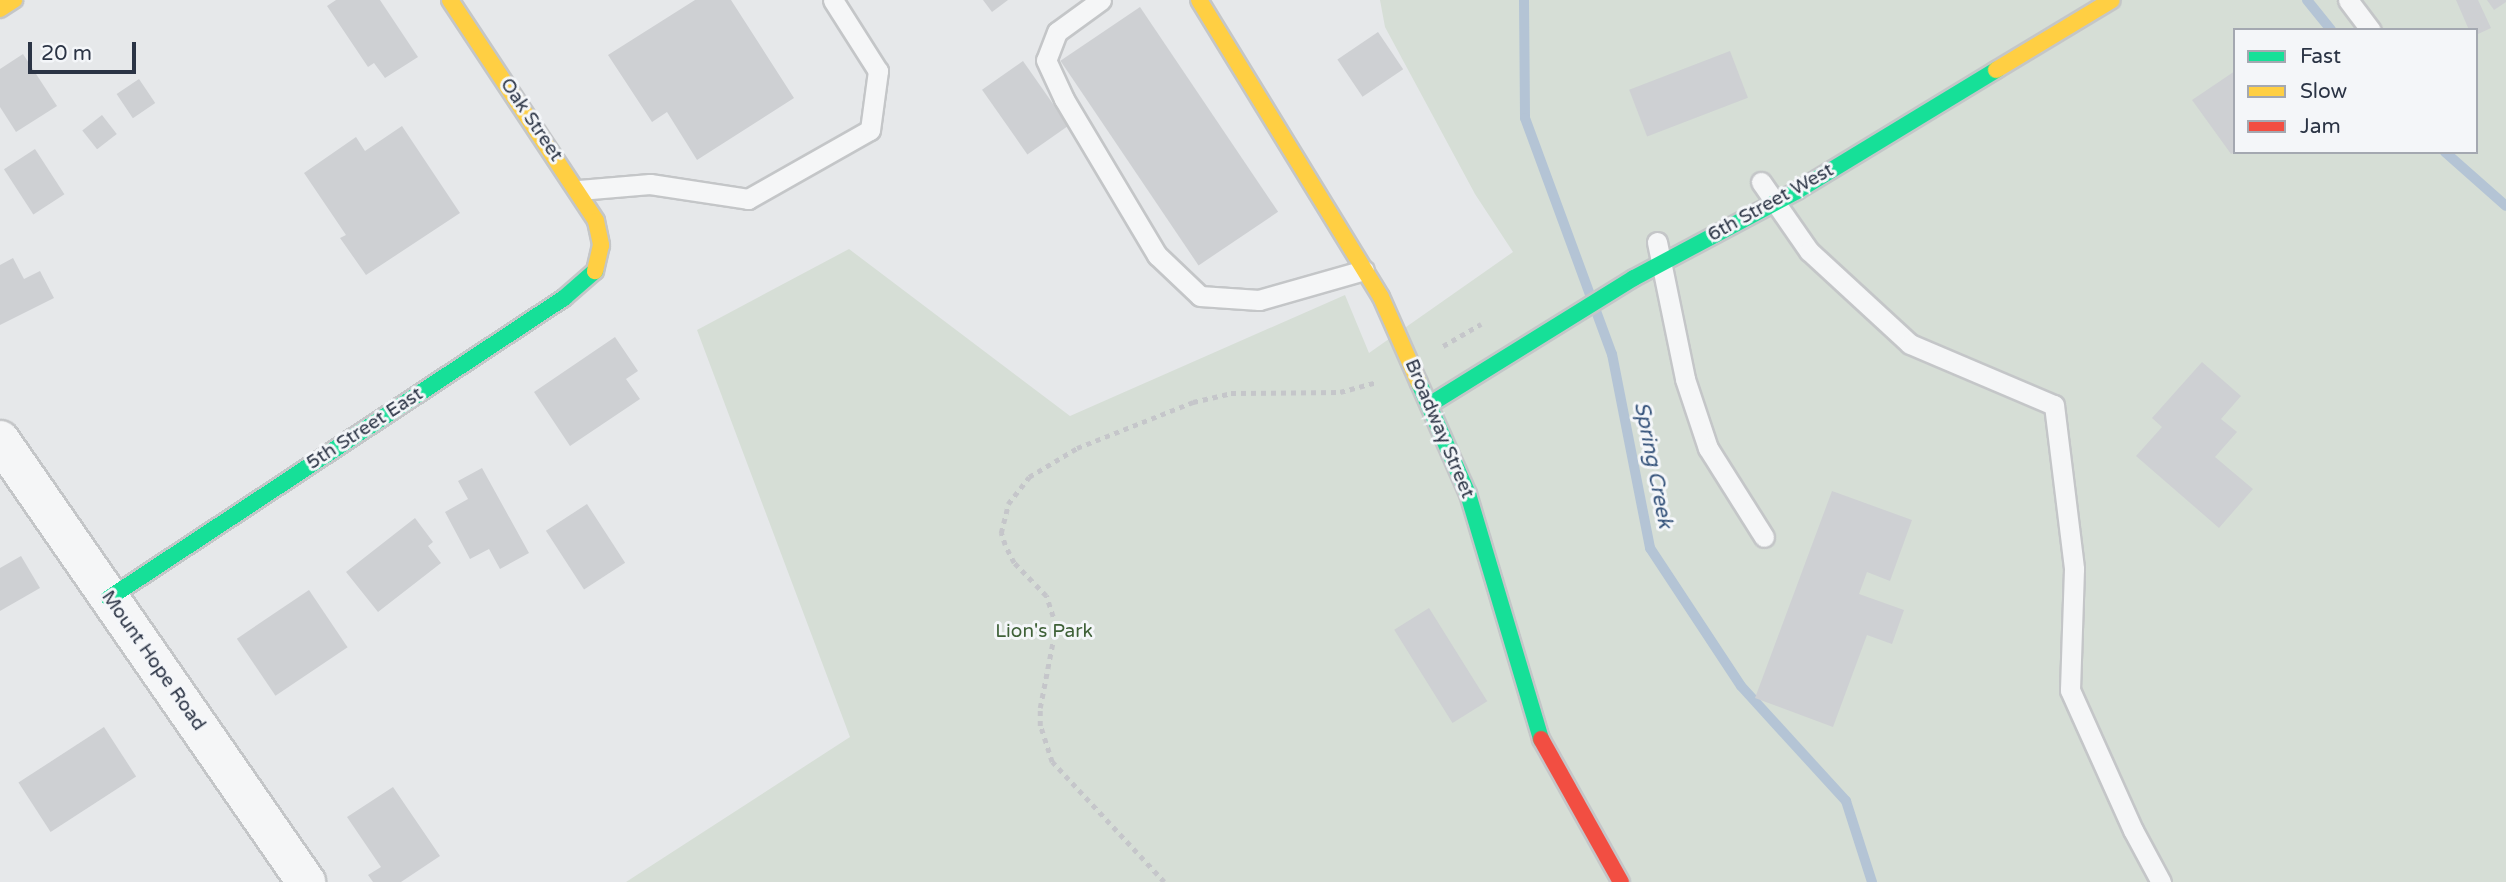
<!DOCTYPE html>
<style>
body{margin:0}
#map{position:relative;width:2506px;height:882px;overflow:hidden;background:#e6e8ea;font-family:"Varela Round",sans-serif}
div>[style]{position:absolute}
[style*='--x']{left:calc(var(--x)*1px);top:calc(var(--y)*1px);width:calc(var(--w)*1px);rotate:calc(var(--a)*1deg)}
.green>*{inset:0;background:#d6ded6}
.stream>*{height:10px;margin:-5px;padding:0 5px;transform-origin:5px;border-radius:5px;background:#b4c4d5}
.building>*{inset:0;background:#ced0d3;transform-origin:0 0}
.path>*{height:4.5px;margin-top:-2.25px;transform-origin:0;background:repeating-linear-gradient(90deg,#c5c6ca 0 5px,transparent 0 10px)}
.roads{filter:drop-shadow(2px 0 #c4c6c8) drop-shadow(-2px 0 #c4c6c8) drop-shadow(0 2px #c4c6c8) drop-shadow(0 -2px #c4c6c8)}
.lane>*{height:19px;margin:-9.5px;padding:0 9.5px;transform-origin:9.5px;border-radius:9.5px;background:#f5f6f7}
.street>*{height:38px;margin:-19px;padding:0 19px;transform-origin:19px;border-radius:19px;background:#f5f6f7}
.fast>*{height:16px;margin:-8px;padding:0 8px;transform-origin:8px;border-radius:8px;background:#16e098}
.slow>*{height:16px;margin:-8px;padding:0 8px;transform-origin:8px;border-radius:8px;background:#ffcf43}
.jam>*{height:16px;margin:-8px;padding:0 8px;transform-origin:8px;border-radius:8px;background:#f24e42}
span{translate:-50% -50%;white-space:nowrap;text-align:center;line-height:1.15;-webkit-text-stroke:6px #f4f6f9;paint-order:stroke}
.street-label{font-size:19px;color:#2b3445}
.park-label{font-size:19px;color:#3f6138}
.water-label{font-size:21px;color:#34527a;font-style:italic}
.legend{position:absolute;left:2233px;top:28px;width:245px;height:126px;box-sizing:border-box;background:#f4f6f9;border:2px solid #a4a8b1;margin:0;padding:9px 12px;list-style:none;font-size:21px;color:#2b3445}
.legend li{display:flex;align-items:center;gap:14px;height:35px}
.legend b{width:35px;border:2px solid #a4a8b1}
.scale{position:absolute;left:28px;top:42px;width:108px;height:32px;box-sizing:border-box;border:4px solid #2b3445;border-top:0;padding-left:9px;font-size:21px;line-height:24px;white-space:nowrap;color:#2b3445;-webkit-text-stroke:5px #f4f6f9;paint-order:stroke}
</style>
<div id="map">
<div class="green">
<div style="clip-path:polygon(evenodd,1380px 0,2506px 0,2506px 882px,626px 882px,850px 737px,697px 330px,849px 249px,1070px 416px,1345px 295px,1369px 353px,1513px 252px,1475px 194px,1385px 27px,1380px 0,2235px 30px,2476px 30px,2476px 152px,2235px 152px,2235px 30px)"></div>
</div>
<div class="stream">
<div style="--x:1524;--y:0;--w:118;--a:89.5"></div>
<div style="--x:1525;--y:118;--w:252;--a:69.8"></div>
<div style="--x:1612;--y:354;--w:198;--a:78.9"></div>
<div style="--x:1650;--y:548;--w:165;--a:56.6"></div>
<div style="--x:1741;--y:686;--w:156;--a:47.6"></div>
<div style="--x:1846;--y:801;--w:85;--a:72.2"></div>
<div style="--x:2307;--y:0;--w:38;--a:51"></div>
<div style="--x:2445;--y:152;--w:81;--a:41.5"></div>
</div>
<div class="building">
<div style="clip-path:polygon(336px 0,380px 0,418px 57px,385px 78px,374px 63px,368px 67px,327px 6px)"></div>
<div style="clip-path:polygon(695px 0,731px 0,794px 98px,697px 160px,667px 112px,652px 122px,608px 55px)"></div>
<div style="clip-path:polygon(983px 0,1008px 0,992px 12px)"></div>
<div style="clip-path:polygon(2456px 0,2478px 0,2491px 28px,2476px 35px,2476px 30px,2469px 30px)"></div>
<div style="clip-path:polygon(2487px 0,2506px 0,2506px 2px,2494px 10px)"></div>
<div style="left:1140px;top:7px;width:247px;height:96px;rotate:56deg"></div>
<div style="left:1378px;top:32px;width:45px;height:49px;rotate:56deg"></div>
<div style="left:1730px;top:51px;width:50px;height:108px;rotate:69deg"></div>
<div style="clip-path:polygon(23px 54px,57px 106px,16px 132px,0 107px,0 69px)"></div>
<div style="left:1023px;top:61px;width:79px;height:50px;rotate:55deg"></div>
<div style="clip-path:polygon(2235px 71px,2235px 152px,2231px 154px,2192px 100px)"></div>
<div style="left:139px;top:79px;width:29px;height:27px;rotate:56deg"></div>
<div style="left:102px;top:115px;width:24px;height:25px;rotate:52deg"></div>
<div style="clip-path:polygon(402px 126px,460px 213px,366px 275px,340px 238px,346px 235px,304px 173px,356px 137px,365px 151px)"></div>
<div style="left:35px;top:149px;width:54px;height:37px;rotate:57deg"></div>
<div style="clip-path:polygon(13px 258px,24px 279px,40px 271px,54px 298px,0 325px,0 265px)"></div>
<div style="clip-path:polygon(615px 337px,638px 371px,626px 379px,640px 399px,570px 446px,534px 392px)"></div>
<div style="clip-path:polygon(2202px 362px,2241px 396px,2221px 419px,2237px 432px,2215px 457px,2253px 489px,2219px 528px,2136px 456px,2162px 427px,2152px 418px)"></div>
<div style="clip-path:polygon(482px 468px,529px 553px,500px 569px,489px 549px,470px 559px,445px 512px,468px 499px,458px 481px)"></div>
<div style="clip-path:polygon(1832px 491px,1912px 520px,1890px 581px,1867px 572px,1859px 594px,1904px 610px,1892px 644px,1867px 635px,1833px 727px,1755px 698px)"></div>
<div style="left:587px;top:504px;width:70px;height:49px;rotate:57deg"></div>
<div style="clip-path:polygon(415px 518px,433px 542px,428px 546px,441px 563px,378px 612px,346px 572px)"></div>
<div style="clip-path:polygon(21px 556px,40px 588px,0 611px,0 568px)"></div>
<div style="left:309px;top:590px;width:69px;height:87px;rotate:56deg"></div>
<div style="left:1429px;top:608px;width:110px;height:41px;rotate:58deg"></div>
<div style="left:104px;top:727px;width:59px;height:102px;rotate:57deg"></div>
<div style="clip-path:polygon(393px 787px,440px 856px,401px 882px,373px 882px,368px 875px,381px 867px,347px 817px)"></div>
</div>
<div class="path">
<div style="--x:1443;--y:346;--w:44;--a:-30.1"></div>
<div style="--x:1164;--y:882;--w:164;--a:-133"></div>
<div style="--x:1052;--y:762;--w:38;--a:-108"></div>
<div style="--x:1040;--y:726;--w:18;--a:-90"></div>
<div style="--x:1040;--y:708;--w:84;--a:-79"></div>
<div style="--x:1056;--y:626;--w:32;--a:-108"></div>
<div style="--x:1046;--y:596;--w:46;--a:-134.1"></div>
<div style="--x:1014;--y:563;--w:20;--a:-117"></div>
<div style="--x:1005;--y:545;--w:13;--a:-108"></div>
<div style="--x:1001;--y:533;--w:30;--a:-76"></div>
<div style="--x:1008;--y:504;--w:34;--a:-52"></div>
<div style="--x:1029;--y:477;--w:56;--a:-31.1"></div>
<div style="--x:1077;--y:448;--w:125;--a:-21.6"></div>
<div style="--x:1193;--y:402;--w:39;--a:-13"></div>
<div style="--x:1231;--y:393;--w:109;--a:-0.5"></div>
<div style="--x:1340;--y:392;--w:38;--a:-15"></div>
</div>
<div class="roads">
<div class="lane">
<div style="--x:1101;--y:0;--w:54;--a:144"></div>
<div style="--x:1057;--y:32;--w:30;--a:111"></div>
<div style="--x:1046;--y:60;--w:43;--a:65.2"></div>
<div style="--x:1064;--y:99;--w:182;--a:59.2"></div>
<div style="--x:1157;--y:255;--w:59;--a:43.6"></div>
<div style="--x:1200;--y:296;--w:59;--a:3.9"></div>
<div style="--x:1259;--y:300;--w:109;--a:-15.9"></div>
<div style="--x:2348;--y:0;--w:38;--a:53"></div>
<div style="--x:1761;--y:182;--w:84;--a:55.2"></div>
<div style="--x:1809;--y:251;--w:137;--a:42.6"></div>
<div style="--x:1910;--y:344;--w:156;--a:23"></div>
<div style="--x:2054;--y:405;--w:165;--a:83"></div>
<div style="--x:2074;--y:569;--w:121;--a:91.9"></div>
<div style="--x:2070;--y:690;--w:154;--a:65.8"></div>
<div style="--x:2133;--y:830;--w:59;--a:61.7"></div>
<div style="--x:579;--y:190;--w:71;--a:-4.8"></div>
<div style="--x:650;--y:184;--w:99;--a:8.7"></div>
<div style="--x:748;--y:199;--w:140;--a:-29.5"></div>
<div style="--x:870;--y:130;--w:60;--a:-82.3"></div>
<div style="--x:878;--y:71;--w:84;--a:-122.4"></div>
<div style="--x:1657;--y:242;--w:140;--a:78.4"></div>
<div style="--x:1685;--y:379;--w:73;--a:71.6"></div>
<div style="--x:1708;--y:448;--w:105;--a:57.8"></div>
</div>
<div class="street">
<div style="--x:0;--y:440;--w:538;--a:55.3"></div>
</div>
<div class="fast">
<div style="--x:1419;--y:383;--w:121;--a:66.2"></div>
<div style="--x:1468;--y:494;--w:256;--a:73.4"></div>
<div style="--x:1429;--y:405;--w:241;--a:-31.8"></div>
<div style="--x:1634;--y:278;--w:185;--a:-28.1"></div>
<div style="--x:1797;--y:191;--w:233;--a:-31.3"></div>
<div style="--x:109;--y:598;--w:545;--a:-33.4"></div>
<div style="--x:564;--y:298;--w:41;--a:-41.1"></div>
</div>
<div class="slow">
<div style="--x:450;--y:0;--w:265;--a:56.5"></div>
<div style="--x:596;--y:221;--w:25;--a:78"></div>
<div style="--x:601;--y:245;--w:27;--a:103"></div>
<div style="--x:1199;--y:0;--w:348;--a:58.5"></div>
<div style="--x:1381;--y:297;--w:94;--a:66.2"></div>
<div style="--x:0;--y:9;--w:17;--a:-33"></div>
<div style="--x:1996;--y:70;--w:135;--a:-31.1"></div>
</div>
<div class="jam">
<div style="--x:1541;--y:739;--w:164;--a:60.8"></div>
</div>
</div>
<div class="street-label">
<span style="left:531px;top:120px;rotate:56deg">Oak Street</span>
<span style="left:1771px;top:203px;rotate:-29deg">6th Street West</span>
<span style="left:365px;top:429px;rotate:-33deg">5th Street East</span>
<span style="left:1439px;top:429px;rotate:67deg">Broadway Street</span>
<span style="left:153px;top:661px;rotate:55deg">Mount Hope Road</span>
</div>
<div class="park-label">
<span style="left:1044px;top:632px">Lion's Park</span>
</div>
<div class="water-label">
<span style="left:1653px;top:465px;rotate:79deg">Spring Creek</span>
</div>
<ul class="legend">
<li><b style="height:9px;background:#16e098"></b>Fast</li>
<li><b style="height:9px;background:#ffcf43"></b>Slow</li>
<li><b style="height:9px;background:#f24e42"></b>Jam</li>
</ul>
<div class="scale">20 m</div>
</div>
